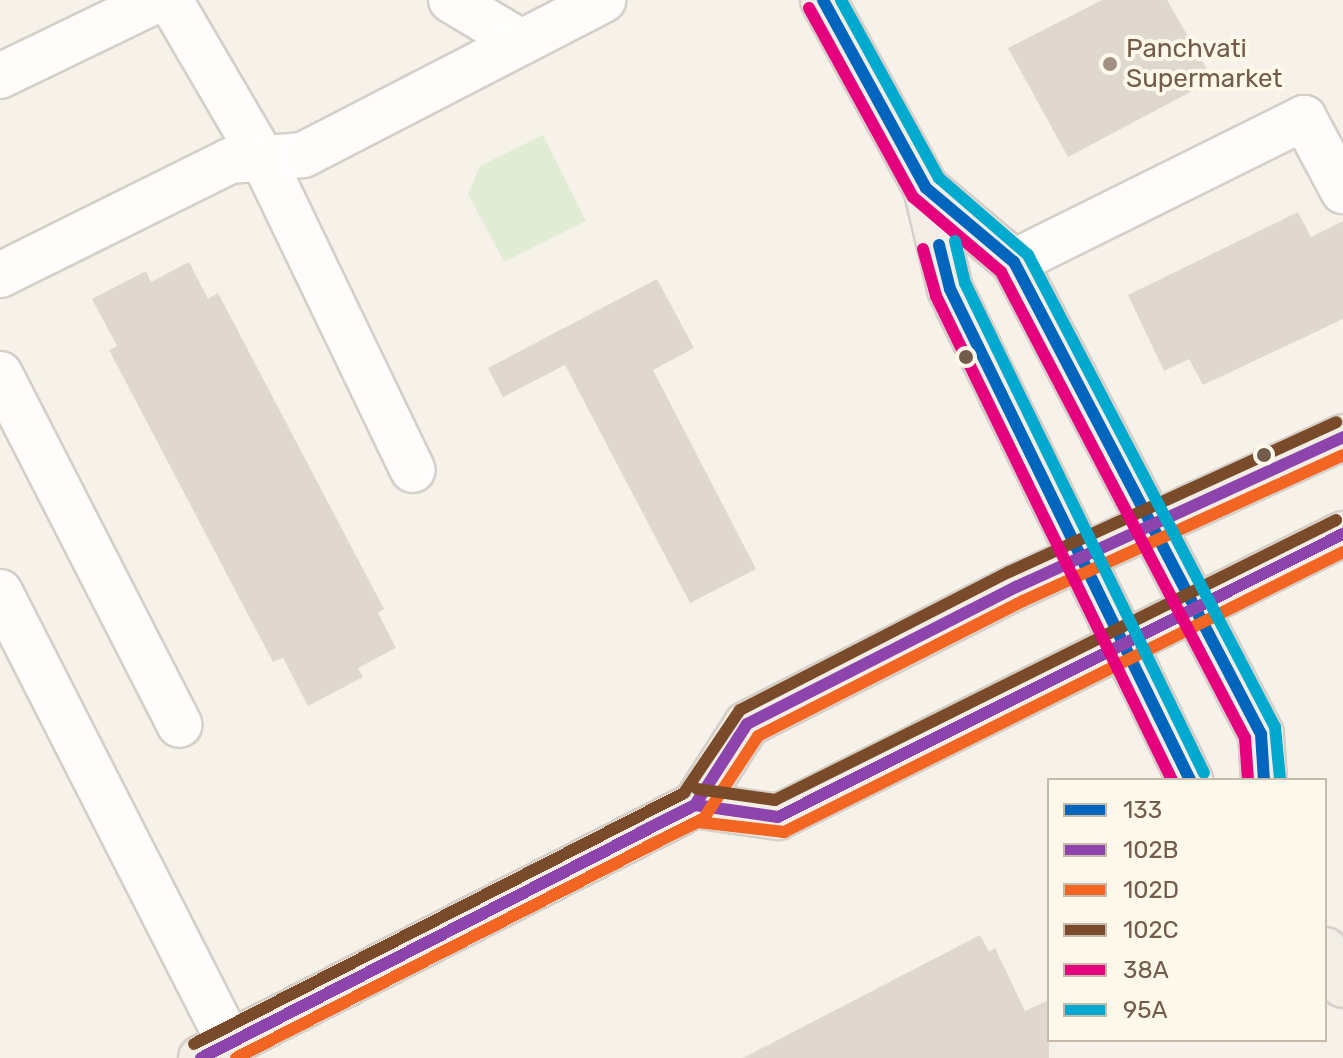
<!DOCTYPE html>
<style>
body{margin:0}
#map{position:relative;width:1343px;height:1058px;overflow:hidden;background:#f6f2e9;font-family:Rubik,sans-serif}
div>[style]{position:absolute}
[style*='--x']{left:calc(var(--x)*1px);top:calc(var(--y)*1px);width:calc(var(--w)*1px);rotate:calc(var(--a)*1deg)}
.green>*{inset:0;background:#e1ecd4}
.building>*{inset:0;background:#e0d8cf}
.roads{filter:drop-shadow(2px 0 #d5cfc8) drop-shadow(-2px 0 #d5cfc8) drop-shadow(0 2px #d5cfc8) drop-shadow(0 -2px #d5cfc8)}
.minor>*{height:44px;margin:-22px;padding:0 22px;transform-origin:22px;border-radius:22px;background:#fefdfc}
.major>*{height:44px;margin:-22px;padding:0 22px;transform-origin:22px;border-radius:22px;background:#f2eee5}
.bus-1>*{height:12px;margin:-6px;padding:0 6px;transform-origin:6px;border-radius:6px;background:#0065bd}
.bus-2>*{height:12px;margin:-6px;padding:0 6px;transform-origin:6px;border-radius:6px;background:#8e44ad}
.bus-3>*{height:12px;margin:-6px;padding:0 6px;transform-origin:6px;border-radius:6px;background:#f26522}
.bus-4>*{height:12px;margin:-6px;padding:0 6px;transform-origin:6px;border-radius:6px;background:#7a4b2a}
.bus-5>*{height:12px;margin:-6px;padding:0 6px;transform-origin:6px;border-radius:6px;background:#e5007d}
.bus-6>*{height:12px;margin:-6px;padding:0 6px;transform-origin:6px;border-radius:6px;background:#00a9ce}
.dots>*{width:22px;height:22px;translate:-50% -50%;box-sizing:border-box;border:4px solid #fef8ea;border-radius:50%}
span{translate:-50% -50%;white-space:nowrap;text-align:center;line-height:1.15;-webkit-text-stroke:8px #fef8ea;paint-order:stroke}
.poi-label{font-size:26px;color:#735c4b}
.left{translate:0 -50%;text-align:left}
.legend{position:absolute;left:1047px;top:778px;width:280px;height:264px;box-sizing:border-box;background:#fef8ea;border:2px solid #c6baaa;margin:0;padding:10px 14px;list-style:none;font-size:24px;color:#735c4b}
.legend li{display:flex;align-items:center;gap:16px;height:40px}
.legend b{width:40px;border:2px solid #c6baaa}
</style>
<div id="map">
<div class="green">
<div style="clip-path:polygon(543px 135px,586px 221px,504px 262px,468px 194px,480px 166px)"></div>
</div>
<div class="building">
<div style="clip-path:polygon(1102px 0,1167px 0,1213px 80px,1068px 157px,1008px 48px)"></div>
<div style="clip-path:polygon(1298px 212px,1311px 237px,1343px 221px,1343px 319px,1203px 385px,1189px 359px,1164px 371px,1128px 295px)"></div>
<div style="clip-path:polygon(189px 262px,208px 299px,218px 293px,384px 609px,378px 613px,396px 648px,358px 668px,363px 677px,308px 706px,283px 658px,273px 662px,109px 350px,117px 346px,92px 299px,146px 271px,151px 282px)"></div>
<div style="clip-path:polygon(657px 279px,694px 348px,653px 370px,756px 569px,690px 603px,565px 365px,503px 397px,488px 368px)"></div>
<div style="clip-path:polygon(980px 935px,989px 952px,995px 948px,1025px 1011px,1049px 1000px,1049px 1058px,743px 1058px)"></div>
</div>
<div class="roads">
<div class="minor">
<div style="--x:170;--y:0;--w:184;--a:59.7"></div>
<div style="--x:263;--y:159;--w:345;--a:64.3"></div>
<div style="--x:451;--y:0;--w:82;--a:31"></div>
<div style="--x:0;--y:76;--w:174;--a:-25.8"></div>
<div style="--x:1014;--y:262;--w:324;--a:-26.4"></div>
<div style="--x:1304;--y:118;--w:83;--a:61.9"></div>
<div style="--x:0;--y:275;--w:257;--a:-26.4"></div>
<div style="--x:230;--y:161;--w:73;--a:-4.7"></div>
<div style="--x:303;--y:155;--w:338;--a:-27.3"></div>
<div style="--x:0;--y:374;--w:394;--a:62.9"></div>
<div style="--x:0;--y:592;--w:507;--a:63.03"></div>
</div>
<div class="major">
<div style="--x:823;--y:0;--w:214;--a:61.3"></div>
<div style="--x:926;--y:188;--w:104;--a:76.6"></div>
<div style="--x:950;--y:289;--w:547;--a:63.95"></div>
<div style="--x:926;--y:188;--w:115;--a:40.1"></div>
<div style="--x:1014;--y:262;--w:533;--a:62.38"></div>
<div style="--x:1261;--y:734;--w:46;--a:86.3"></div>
<div style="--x:695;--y:805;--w:84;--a:8.2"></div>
<div style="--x:778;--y:817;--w:632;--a:-26.61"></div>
<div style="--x:1325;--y:950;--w:39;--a:63"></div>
<div style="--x:201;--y:1058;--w:555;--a:-27.12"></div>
<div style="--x:695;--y:805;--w:96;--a:-57.3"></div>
<div style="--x:747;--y:724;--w:302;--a:-27"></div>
<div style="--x:1016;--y:587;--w:360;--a:-24.6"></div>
</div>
</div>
<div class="bus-1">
<div style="--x:823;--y:0;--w:214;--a:61.3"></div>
<div style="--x:926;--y:188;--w:115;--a:40.1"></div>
<div style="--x:1014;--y:262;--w:533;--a:62.38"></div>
<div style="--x:1261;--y:734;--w:46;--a:86.3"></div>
<div style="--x:939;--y:245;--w:45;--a:76"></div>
<div style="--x:950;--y:289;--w:547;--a:63.95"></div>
</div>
<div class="bus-2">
<div style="--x:639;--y:833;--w:63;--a:-26.6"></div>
<div style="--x:695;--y:805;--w:84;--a:8.2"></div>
<div style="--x:778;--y:817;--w:632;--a:-26.61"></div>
<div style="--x:201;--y:1058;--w:555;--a:-27.12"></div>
<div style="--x:695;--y:805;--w:96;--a:-57.3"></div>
<div style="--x:747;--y:724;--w:302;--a:-27"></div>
<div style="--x:1016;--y:587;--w:360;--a:-24.6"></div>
</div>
<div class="bus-3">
<div style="--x:646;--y:847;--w:58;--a:-25.7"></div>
<div style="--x:698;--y:822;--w:87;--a:6.6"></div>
<div style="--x:784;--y:832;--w:625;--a:-26.61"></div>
<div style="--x:236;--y:1058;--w:526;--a:-27.15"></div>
<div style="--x:704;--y:818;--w:98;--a:-56.6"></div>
<div style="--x:758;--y:736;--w:297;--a:-27"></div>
<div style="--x:1023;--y:601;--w:352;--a:-24.5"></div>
</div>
<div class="bus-4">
<div style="--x:697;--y:789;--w:79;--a:8"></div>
<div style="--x:775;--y:800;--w:627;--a:-26.52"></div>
<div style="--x:194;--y:1044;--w:551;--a:-27.12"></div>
<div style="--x:684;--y:793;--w:100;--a:-56"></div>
<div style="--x:740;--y:710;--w:302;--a:-27.2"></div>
<div style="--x:1009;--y:572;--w:360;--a:-24.6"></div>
</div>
<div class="bus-5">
<div style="--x:809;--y:8;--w:216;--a:61.2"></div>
<div style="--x:913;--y:197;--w:116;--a:40.4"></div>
<div style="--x:1001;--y:272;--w:526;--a:62.36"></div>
<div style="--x:1245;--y:738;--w:42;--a:85.9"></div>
<div style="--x:923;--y:249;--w:49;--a:74.5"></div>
<div style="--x:936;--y:296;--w:538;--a:64.01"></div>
</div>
<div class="bus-6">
<div style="--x:841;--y:0;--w:203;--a:61.2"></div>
<div style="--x:939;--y:178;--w:118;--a:40.9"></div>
<div style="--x:1028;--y:255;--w:533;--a:62.38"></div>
<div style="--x:1275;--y:727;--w:52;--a:84.5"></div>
<div style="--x:955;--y:241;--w:43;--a:76.6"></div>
<div style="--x:965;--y:283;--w:545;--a:64"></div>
</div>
<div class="dots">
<div style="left:1110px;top:64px;background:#a19082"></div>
<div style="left:966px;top:357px;background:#735c4b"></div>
<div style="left:1264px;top:455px;background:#735c4b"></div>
</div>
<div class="poi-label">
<span class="left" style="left:1126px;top:64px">Panchvati<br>Supermarket</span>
</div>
<ul class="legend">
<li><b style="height:10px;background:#0065bd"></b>133</li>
<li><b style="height:10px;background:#8e44ad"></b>102B</li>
<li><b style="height:10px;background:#f26522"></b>102D</li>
<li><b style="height:10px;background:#7a4b2a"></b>102C</li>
<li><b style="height:10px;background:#e5007d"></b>38A</li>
<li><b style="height:10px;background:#00a9ce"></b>95A</li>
</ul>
</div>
